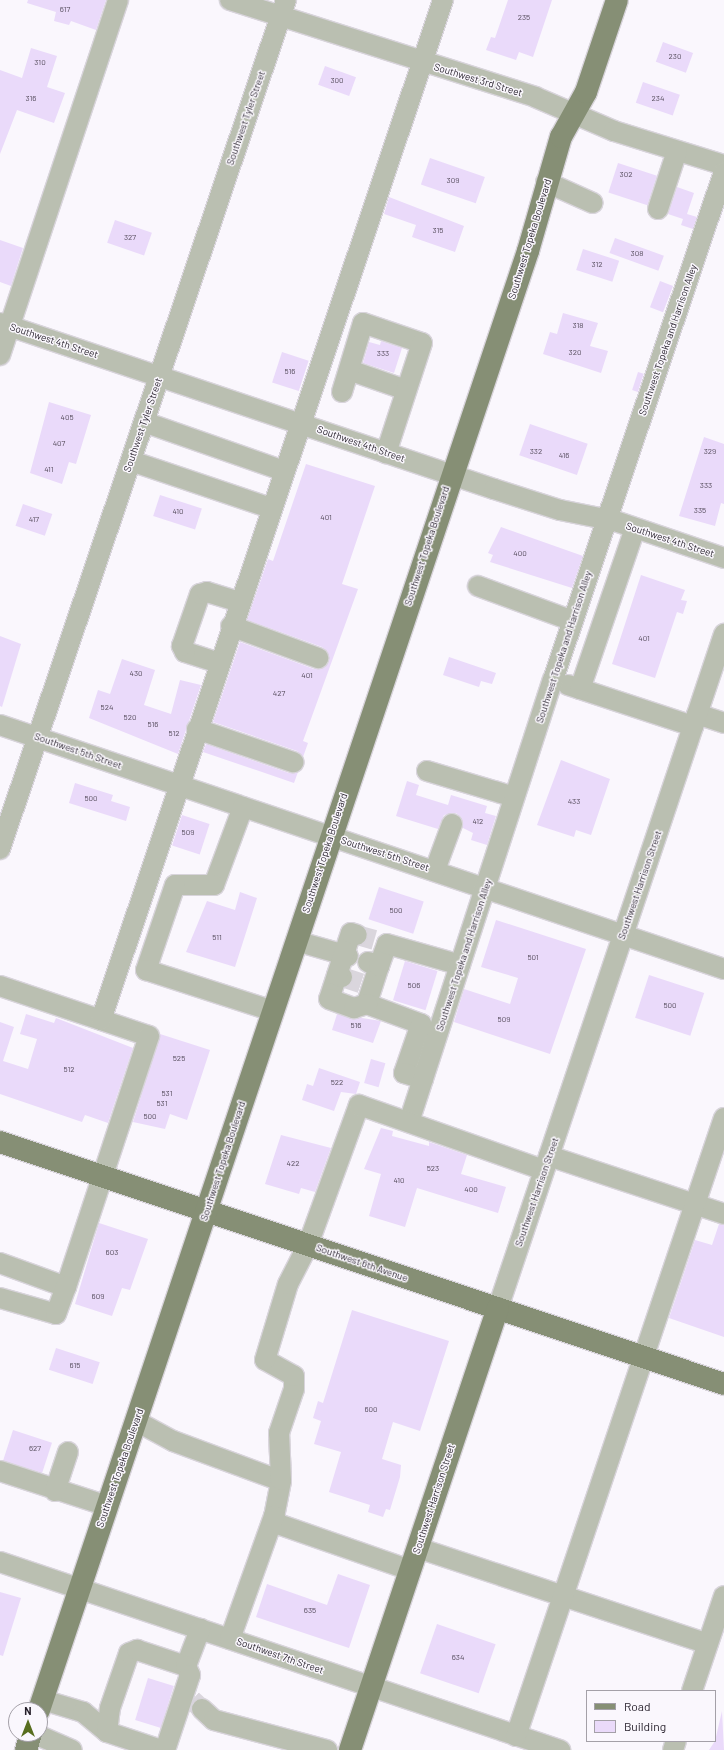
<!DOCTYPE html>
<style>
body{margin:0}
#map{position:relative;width:724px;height:1750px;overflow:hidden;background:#faf7fd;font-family:Barlow,sans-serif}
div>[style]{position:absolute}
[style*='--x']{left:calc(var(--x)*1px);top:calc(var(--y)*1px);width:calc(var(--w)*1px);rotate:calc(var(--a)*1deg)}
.building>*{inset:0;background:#eadafa;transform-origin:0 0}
.minor-tunnel>*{height:20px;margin-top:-10px;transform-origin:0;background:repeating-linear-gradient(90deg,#dad6dd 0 20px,transparent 0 30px)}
.roads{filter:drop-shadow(1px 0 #d8d4db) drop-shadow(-1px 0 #d8d4db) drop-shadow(0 1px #d8d4db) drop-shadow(0 -1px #d8d4db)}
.minor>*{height:20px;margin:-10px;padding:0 10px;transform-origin:10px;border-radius:10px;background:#babfb1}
.major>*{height:22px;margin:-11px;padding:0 11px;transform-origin:11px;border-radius:11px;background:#868f75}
span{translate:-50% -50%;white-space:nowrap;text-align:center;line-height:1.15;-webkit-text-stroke:3px #faf7fd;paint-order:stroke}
.number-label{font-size:8px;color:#564d5d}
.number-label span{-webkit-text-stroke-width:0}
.street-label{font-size:10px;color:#241e29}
.legend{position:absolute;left:586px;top:1690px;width:130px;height:52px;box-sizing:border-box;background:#faf7fd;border:1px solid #a4a0a8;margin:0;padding:5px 7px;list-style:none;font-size:12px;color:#241e29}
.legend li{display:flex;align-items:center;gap:8px;height:20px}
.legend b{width:20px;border:1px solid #a4a0a8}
.north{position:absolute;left:8px;top:1702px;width:40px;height:40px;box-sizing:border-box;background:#faf7fd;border:1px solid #a4a0a8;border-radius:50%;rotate:0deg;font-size:11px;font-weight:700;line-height:16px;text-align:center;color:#241e29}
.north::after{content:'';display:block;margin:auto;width:14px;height:18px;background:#586e1f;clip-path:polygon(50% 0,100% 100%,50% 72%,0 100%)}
</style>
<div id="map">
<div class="building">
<div style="clip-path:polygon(28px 0,106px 0,96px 30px,71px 21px,69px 25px,54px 21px,56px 12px,27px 3px)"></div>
<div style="clip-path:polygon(508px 0,552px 0,533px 57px,519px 52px,516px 60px,486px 50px,491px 37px,495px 38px)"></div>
<div style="left:663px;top:42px;width:32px;height:21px;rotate:20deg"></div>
<div style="clip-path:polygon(31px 48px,57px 56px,47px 87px,65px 93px,54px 123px,17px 110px,0 154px,0 70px,22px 78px)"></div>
<div style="left:325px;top:66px;width:33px;height:20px;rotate:20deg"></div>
<div style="left:643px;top:82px;width:39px;height:22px;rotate:19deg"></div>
<div style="left:430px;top:158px;width:58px;height:28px;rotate:19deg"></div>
<div style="left:618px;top:163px;width:41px;height:31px;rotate:18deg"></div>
<div style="clip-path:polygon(677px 187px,694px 193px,687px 214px,697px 217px,693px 229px,681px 225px,683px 219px,668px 214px)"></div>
<div style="clip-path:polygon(389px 197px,464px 226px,455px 252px,412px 237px,416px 225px,384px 214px)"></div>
<div style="left:115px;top:220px;width:39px;height:24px;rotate:19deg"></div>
<div style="left:615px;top:238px;width:52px;height:16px;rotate:20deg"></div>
<div style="clip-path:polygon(0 240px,23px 248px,11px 286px,0 282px)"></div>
<div style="left:583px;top:249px;width:38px;height:22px;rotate:18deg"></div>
<div style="left:660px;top:281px;width:14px;height:28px;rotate:21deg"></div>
<div style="clip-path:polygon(563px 313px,598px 323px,590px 346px,608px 351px,601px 373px,543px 354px,550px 332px,557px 334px)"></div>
<div style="clip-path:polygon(381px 341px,402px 348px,394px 373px,363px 363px,369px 342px,380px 345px)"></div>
<div style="left:282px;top:352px;width:28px;height:32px;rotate:18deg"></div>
<div style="left:638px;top:372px;width:6px;height:19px;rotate:18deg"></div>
<div style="clip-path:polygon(49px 402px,91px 415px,76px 464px,69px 462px,62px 484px,30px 473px)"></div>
<div style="left:530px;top:424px;width:61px;height:33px;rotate:19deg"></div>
<div style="clip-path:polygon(704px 437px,724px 444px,724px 504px,721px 503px,715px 526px,679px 516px)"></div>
<div style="clip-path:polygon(306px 464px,375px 486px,342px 584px,358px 589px,303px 741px,308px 743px,303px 757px,297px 751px,213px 722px,240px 642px,314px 669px,325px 667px,329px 662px,327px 651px,322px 647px,247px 620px,268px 559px,273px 561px)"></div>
<div style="left:160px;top:495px;width:44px;height:22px;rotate:18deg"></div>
<div style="left:23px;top:504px;width:31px;height:23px;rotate:19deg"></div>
<div style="clip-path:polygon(501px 527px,583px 556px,572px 588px,490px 562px,493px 555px,488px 553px)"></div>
<div style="clip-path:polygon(641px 575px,685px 590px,681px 600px,687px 601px,683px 614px,677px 612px,655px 678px,612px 664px)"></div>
<div style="clip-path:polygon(0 636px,21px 644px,2px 707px,0 706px)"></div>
<div style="clip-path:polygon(449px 657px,496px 673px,492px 684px,481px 681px,479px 687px,443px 675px)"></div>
<div style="clip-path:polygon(122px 659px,155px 670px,144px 705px,171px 714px,180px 680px,201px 685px,178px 754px,89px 718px,98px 690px,110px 694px)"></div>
<div style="clip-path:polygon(206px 744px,289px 773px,298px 772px,294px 783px,203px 752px)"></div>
<div style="clip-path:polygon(561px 760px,610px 779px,591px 835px,576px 830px,574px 837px,537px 825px)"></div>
<div style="clip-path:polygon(407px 781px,419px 785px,416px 795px,448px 805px,451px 795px,487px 806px,485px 813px,496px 816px,487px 845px,471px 840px,473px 833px,463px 828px,461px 817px,456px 813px,444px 815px,438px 829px,396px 816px)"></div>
<div style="clip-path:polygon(75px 783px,113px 795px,111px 801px,130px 807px,126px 821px,69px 803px)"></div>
<div style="left:182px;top:815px;width:29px;height:32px;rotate:18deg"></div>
<div style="left:379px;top:887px;width:47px;height:34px;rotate:18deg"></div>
<div style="clip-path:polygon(240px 892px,257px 898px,235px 967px,186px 952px,207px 901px,235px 910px)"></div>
<div style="clip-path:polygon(496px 920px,586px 949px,550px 1054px,454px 1022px,464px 989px,510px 1004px,518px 978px,481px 967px)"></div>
<div style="left:405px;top:961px;width:34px;height:41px;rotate:17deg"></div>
<div style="left:649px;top:975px;width:58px;height:45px;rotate:18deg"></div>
<div style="clip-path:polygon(26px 1014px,54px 1023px,56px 1018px,133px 1048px,108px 1123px,85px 1115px,82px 1122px,0 1094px,0 1022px,14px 1027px,3px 1061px,28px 1069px,37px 1039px,20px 1034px)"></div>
<div style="clip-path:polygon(337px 1014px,381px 1021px,373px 1043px,332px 1030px)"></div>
<div style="clip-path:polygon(160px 1034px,210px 1050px,187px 1120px,170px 1114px,165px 1129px,133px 1122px)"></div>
<div style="left:371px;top:1059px;width:15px;height:25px;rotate:16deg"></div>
<div style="clip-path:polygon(319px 1068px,360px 1082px,356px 1094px,341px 1092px,334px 1111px,302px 1100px,307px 1084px,313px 1086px)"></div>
<div style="clip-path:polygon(381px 1128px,393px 1131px,392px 1136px,429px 1146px,429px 1142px,467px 1155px,461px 1174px,506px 1187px,498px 1213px,417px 1188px,405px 1227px,369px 1216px,381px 1174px,364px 1169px)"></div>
<div style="clip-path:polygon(281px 1135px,331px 1148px,315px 1192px,301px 1188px,299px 1194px,265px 1184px)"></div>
<div style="clip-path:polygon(99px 1223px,148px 1239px,130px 1290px,122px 1288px,112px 1316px,75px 1304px)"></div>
<div style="clip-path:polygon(719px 1224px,724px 1225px,724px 1337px,669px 1318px,695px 1240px,712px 1245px)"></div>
<div style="clip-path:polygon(352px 1310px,449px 1341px,420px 1431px,393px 1422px,382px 1459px,401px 1465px,400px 1477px,390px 1510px,386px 1509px,383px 1517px,368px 1512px,370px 1505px,329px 1492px,341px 1452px,314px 1444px,321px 1421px,313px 1418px,318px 1401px,323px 1403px)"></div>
<div style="left:56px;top:1348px;width:46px;height:23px;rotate:18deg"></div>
<div style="left:13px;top:1430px;width:41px;height:32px;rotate:18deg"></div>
<div style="clip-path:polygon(338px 1574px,370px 1585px,349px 1648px,256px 1617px,267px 1584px,327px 1605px)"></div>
<div style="clip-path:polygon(0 1592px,21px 1598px,3px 1656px,0 1655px)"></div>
<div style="left:437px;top:1624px;width:62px;height:52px;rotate:19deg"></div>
<div style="left:148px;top:1678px;width:27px;height:44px;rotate:17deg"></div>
<div style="clip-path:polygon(722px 1711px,724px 1750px,709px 1750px,715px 1741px)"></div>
</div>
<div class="minor-tunnel">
<div style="--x:357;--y:935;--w:18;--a:16"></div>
<div style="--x:342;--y:977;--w:20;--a:18"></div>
<div style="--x:192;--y:1700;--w:13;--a:42"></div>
</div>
<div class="roads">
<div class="minor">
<div style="--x:230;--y:0;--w:320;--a:17.6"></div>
<div style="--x:535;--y:97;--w:86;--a:23.3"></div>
<div style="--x:614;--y:131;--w:115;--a:17.2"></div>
<div style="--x:546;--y:182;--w:51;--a:24.1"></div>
<div style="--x:658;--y:209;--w:61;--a:-71.9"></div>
<div style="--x:0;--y:323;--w:521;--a:18.57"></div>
<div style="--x:494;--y:489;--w:69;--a:17.7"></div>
<div style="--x:560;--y:510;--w:56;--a:11.3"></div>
<div style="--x:615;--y:521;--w:115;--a:18.7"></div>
<div style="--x:0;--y:355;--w:374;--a:-71.6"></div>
<div style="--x:349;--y:370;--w:60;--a:19.3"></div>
<div style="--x:342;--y:392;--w:72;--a:-73.1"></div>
<div style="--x:363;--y:323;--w:62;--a:18.7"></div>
<div style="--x:422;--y:343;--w:116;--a:108.1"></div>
<div style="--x:144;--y:422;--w:148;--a:19.3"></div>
<div style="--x:131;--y:461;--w:148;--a:18.6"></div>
<div style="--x:478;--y:586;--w:101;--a:20.2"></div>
<div style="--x:231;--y:626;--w:93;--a:20.2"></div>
<div style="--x:219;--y:663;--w:36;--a:-162"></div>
<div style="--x:185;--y:652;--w:7;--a:-117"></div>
<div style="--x:182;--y:646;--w:55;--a:-70.9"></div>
<div style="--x:200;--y:594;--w:7;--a:-16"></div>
<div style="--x:207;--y:592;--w:34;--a:17"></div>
<div style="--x:568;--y:685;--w:132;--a:18.2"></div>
<div style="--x:580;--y:689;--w:170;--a:-71.1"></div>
<div style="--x:697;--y:714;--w:28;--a:18"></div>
<div style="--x:0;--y:725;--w:764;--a:18.62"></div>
<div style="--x:197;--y:729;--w:102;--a:19"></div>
<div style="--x:427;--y:771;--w:91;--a:16.6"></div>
<div style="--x:243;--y:807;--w:83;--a:110.4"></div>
<div style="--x:214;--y:885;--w:39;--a:180"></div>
<div style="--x:175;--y:885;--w:90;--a:108.8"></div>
<div style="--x:146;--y:970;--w:133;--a:17.9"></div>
<div style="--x:0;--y:849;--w:896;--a:-71.38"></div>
<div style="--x:435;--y:870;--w:49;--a:-69.7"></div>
<div style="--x:296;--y:941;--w:54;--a:16.1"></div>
<div style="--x:368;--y:962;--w:12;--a:20"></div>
<div style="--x:379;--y:966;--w:40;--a:108"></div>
<div style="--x:367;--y:1004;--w:58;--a:20.3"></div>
<div style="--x:421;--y:1024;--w:52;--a:109.1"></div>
<div style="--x:404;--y:1073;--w:20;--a:18"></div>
<div style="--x:379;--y:966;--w:23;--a:-70"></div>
<div style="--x:387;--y:944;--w:76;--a:16"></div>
<div style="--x:337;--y:975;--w:25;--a:108"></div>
<div style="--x:329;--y:999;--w:27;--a:20"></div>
<div style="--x:354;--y:1008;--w:14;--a:-17"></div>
<div style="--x:342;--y:977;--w:5;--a:-158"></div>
<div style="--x:337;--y:975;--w:44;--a:-71.6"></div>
<div style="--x:351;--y:933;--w:6;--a:18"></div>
<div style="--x:0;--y:986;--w:157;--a:18.6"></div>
<div style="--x:149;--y:1036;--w:264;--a:108.3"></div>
<div style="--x:66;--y:1287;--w:70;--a:-160"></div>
<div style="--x:101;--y:1020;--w:1076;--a:-71.46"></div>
<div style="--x:409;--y:1122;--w:465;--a:-72"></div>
<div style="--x:553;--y:680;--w:536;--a:-71.4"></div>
<div style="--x:549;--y:1156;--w:184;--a:18.3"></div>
<div style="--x:0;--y:1298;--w:58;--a:15.9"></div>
<div style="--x:56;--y:1314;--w:29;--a:-70"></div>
<div style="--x:498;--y:1308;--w:711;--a:-71.46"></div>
<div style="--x:136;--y:1421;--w:42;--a:28.4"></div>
<div style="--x:173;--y:1441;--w:115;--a:20.3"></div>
<div style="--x:281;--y:1481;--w:36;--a:101"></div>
<div style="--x:274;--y:1516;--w:9;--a:63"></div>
<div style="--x:278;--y:1524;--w:140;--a:19.2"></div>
<div style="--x:0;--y:1471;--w:113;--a:18.1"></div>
<div style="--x:281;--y:1480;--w:47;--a:-92.4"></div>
<div style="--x:279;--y:1433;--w:46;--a:-71.2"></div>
<div style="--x:294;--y:1389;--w:13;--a:-90"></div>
<div style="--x:294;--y:1376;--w:33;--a:-151"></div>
<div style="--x:265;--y:1360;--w:79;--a:-73.2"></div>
<div style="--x:288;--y:1284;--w:44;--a:-62.9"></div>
<div style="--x:308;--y:1245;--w:149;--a:-70"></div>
<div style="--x:359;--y:1105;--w:196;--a:19.4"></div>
<div style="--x:55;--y:1491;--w:41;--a:-71.6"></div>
<div style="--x:418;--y:1548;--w:305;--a:18.3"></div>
<div style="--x:0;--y:1562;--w:591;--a:18.56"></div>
<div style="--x:230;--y:1639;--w:131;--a:-70.3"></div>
<div style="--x:186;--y:1666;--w:40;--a:-69"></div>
<div style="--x:692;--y:1691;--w:100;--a:-71.4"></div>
<div style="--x:43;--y:1700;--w:42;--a:16.7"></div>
<div style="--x:83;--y:1712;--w:31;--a:40"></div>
<div style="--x:107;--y:1732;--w:57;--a:18.4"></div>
<div style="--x:202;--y:1709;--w:16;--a:43"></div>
<div style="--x:214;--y:1720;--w:117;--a:14.9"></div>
<div style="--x:107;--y:1732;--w:24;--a:-83"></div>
<div style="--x:110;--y:1708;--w:58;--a:-70.9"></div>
<div style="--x:129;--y:1653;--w:9;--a:-21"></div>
<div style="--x:137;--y:1650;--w:52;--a:18.1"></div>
<div style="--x:186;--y:1666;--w:10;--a:66"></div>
<div style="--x:190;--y:1675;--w:79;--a:108.4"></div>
<div style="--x:35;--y:1734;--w:40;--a:23.4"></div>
<div style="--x:516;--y:1736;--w:652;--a:-71.4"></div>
<div style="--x:673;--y:1750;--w:9;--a:-72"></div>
</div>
<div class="major">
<div style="--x:0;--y:1142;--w:763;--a:18.48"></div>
<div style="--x:39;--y:1710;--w:1539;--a:-71.47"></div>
<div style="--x:528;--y:251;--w:119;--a:-73.9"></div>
<div style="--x:561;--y:137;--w:51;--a:-60.9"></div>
<div style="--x:586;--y:92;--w:97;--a:-71.4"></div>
<div style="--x:26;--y:1750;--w:17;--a:-73"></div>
<div style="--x:350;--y:1750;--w:466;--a:-71.5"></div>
</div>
</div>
<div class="number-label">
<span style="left:65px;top:10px">617</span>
<span style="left:524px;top:18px">235</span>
<span style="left:675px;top:57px">230</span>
<span style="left:40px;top:63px">310</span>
<span style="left:337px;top:81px">300</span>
<span style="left:31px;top:99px">316</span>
<span style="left:658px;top:99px">234</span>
<span style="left:626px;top:175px">302</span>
<span style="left:453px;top:181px">309</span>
<span style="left:438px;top:231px">315</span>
<span style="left:130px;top:238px">327</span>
<span style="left:637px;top:254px">308</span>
<span style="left:597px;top:265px">312</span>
<span style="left:578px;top:326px">318</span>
<span style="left:575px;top:353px">320</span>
<span style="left:383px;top:354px">333</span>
<span style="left:290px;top:372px">516</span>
<span style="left:67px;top:418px">405</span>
<span style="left:59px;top:444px">407</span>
<span style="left:536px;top:452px">332</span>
<span style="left:710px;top:452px">329</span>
<span style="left:564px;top:456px">416</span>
<span style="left:49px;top:470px">411</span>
<span style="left:706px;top:486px">333</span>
<span style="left:700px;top:511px">335</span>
<span style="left:178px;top:512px">410</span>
<span style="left:326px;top:518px">401</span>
<span style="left:34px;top:520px">417</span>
<span style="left:520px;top:554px">400</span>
<span style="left:644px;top:639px">401</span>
<span style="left:136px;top:674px">430</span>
<span style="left:307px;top:676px">401</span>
<span style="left:279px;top:694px">427</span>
<span style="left:107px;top:708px">524</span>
<span style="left:130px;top:718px">520</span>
<span style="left:153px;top:725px">516</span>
<span style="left:174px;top:734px">512</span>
<span style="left:91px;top:799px">500</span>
<span style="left:574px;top:802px">433</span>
<span style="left:478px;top:822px">412</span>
<span style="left:188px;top:833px">509</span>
<span style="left:396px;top:911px">500</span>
<span style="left:217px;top:938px">511</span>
<span style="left:533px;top:958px">501</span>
<span style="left:414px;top:986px">506</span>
<span style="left:670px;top:1006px">500</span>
<span style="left:504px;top:1020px">509</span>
<span style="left:356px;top:1026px">516</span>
<span style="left:179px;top:1059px">525</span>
<span style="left:69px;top:1070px">512</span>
<span style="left:337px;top:1083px">522</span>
<span style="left:167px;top:1094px">531</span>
<span style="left:162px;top:1104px">531</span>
<span style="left:150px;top:1117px">500</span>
<span style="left:293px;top:1164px">422</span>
<span style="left:433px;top:1169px">523</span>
<span style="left:399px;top:1181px">410</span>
<span style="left:471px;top:1190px">400</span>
<span style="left:112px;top:1253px">603</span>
<span style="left:98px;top:1297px">609</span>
<span style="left:75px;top:1366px">615</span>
<span style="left:371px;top:1410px">600</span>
<span style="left:35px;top:1449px">627</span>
<span style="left:310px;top:1611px">635</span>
<span style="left:458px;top:1658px">634</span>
</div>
<div class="street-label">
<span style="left:478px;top:80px;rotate:17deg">Southwest 3rd Street</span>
<span style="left:246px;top:118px;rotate:-71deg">Southwest Tyler Street</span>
<span style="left:530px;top:239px;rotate:-73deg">Southwest Topeka Boulevard</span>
<span style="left:668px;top:340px;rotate:-71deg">Southwest Topeka and Harrison Alley</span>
<span style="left:54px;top:341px;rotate:18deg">Southwest 4th Street</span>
<span style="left:143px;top:425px;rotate:-71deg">Southwest Tyler Street</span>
<span style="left:361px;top:444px;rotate:19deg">Southwest 4th Street</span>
<span style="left:670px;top:540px;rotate:18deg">Southwest 4th Street</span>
<span style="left:427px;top:546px;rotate:-72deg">Southwest Topeka Boulevard</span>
<span style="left:564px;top:647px;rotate:-72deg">Southwest Topeka and Harrison Alley</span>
<span style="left:78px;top:751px;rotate:19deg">Southwest 5th Street</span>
<span style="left:325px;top:853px;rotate:-72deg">Southwest Topeka Boulevard</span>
<span style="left:385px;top:854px;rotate:18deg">Southwest 5th Street</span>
<span style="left:640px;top:885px;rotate:-71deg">Southwest Harrison Street</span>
<span style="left:464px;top:955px;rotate:-72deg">Southwest Topeka and Harrison Alley</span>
<span style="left:223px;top:1161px;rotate:-72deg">Southwest Topeka Boulevard</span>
<span style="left:537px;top:1192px;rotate:-71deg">Southwest Harrison Street</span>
<span style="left:362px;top:1263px;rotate:19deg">Southwest 6th Avenue</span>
<span style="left:120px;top:1468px;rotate:-71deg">Southwest Topeka Boulevard</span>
<span style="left:434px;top:1499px;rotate:-72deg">Southwest Harrison Street</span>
<span style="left:280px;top:1656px;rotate:19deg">Southwest 7th Street</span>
</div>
<ul class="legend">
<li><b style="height:5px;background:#868f75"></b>Road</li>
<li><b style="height:11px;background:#eadafa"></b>Building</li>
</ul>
<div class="north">N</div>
</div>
